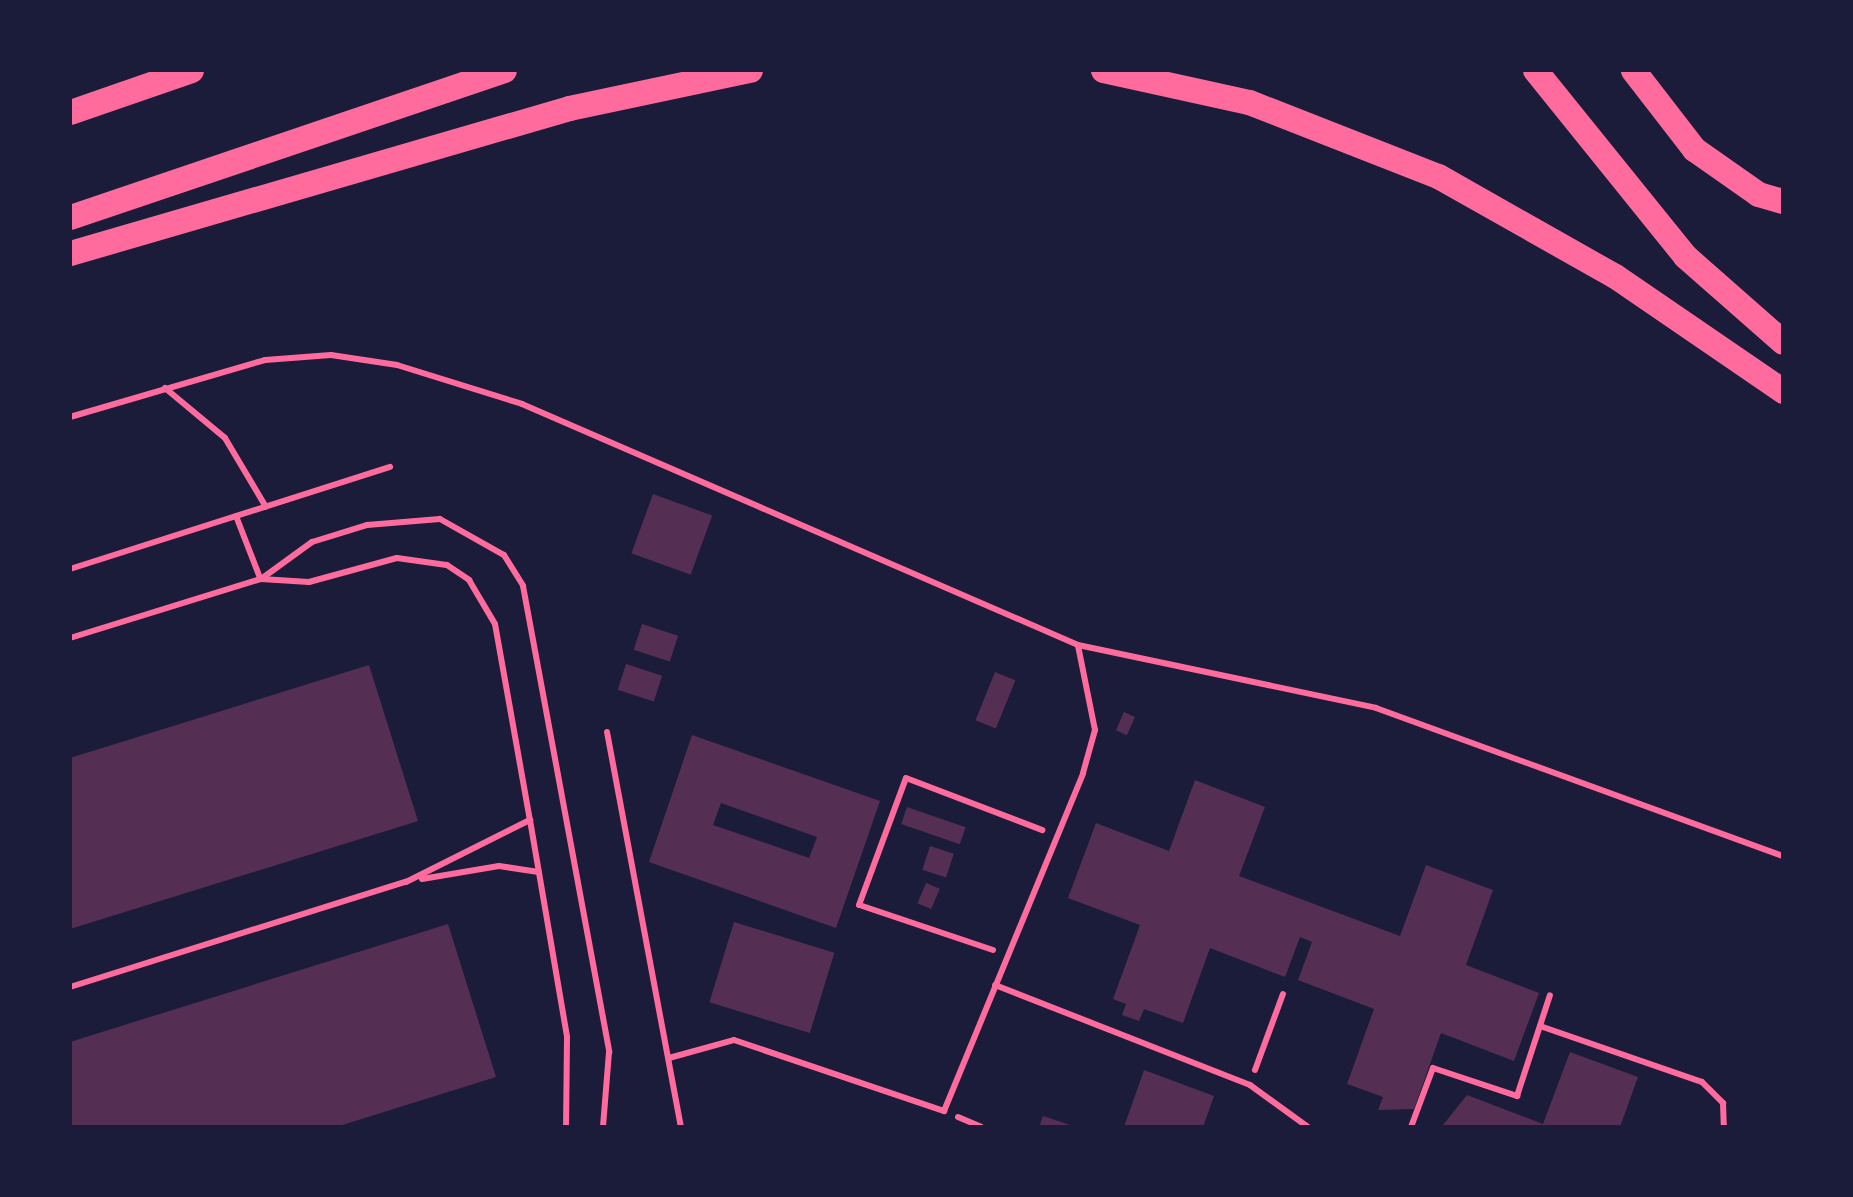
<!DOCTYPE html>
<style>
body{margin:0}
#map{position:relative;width:1853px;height:1197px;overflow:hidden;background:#1b1b3a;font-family:Poppins,sans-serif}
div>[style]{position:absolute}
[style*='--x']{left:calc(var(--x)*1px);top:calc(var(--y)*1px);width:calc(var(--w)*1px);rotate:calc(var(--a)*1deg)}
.building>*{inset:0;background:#542f53;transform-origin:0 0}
.path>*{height:6px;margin:-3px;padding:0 3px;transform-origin:3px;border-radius:3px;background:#ff6b9d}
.service>*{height:6px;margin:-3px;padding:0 3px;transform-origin:3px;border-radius:3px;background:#ff6b9d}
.motorway>*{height:25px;margin:-12.5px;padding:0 12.5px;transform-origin:12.5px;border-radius:12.5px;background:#ff6b9d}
span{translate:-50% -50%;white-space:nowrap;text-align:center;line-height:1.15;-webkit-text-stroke:8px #1b1b3a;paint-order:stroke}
.frame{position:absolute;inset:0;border:72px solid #1b1b3a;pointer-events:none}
</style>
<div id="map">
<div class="building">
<div style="left:653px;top:494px;width:63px;height:63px;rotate:20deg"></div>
<div style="left:642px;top:624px;width:38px;height:27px;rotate:18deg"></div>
<div style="left:626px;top:664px;width:38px;height:27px;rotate:18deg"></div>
<div style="clip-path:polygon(369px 665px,418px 821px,70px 929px,70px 758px)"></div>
<div style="left:995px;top:672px;width:22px;height:52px;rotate:22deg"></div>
<div style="left:1124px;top:712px;width:12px;height:20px;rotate:24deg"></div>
<div style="clip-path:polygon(evenodd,692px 735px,880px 801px,836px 928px,649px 862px,692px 735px,721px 803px,817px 837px,809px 858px,713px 825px,721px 803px)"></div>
<div style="clip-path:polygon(1195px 780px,1265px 807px,1239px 876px,1400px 936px,1426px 865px,1493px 890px,1466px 965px,1539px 993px,1514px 1061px,1441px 1033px,1414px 1109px,1378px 1110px,1383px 1097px,1347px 1084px,1374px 1009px,1298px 980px,1312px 942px,1300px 937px,1285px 977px,1210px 948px,1183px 1023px,1144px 1009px,1139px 1021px,1122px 1015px,1126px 1004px,1113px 999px,1140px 925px,1068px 898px,1096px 823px,1169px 851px)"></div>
<div style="left:907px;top:807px;width:62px;height:18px;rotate:19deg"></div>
<div style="left:930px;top:846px;width:25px;height:25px;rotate:18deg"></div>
<div style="left:926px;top:883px;width:15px;height:22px;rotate:23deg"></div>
<div style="left:734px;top:922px;width:105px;height:84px;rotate:17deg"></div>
<div style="clip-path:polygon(448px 924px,496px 1077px,336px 1127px,70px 1127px,70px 1042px)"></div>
<div style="clip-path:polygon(1570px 1052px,1638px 1077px,1620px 1127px,1443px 1125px,1467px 1095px,1543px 1124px)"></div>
<div style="clip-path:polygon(1144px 1070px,1214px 1096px,1203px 1127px,1124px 1127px)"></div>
<div style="clip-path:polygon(1043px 1116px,1073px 1126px,1073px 1127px,1039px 1127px)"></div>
</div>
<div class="path">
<div style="--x:993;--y:950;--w:141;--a:-161.4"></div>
<div style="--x:859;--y:905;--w:135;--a:-69.7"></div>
<div style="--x:906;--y:778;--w:146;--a:20.9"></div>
<div style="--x:1540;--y:1026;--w:171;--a:19.1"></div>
<div style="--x:1702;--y:1082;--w:30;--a:45"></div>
<div style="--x:1723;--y:1103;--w:24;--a:88"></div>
<div style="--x:1255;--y:1070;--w:81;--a:-69.8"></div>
<div style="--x:958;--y:1117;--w:25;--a:23"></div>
<div style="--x:1411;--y:1127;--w:63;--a:-69.6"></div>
<div style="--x:1433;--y:1068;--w:89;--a:18.4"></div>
<div style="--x:1517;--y:1096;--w:106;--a:-71.9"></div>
</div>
<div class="service">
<div style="--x:165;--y:388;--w:78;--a:39.8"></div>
<div style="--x:225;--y:438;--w:80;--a:59.3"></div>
<div style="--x:70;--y:417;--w:203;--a:-16.3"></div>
<div style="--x:265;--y:360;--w:66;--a:-4.3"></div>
<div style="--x:331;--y:355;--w:67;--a:8.6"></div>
<div style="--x:397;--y:365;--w:131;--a:17.3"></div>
<div style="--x:522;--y:404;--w:606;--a:23.43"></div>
<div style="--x:1078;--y:645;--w:305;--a:11.9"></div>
<div style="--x:1376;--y:708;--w:433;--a:20"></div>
<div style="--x:236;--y:516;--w:66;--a:68.8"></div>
<div style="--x:70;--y:569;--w:336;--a:-17.7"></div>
<div style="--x:261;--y:579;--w:63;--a:-36"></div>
<div style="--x:312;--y:542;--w:58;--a:-17.2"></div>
<div style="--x:367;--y:525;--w:73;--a:-4.7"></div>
<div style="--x:440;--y:519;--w:73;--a:29.4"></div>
<div style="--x:504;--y:555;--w:36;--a:58"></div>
<div style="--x:523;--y:586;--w:474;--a:79.5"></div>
<div style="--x:609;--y:1052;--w:75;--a:94.6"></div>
<div style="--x:70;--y:638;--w:200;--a:-17.2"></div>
<div style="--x:261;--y:579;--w:48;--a:3.6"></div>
<div style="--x:309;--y:582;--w:91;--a:-15.3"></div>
<div style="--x:397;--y:558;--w:50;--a:8"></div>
<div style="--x:447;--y:565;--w:27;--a:34"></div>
<div style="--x:469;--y:580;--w:51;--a:59.4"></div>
<div style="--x:495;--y:624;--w:199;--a:79.9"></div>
<div style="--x:530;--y:820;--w:220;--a:80.3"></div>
<div style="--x:567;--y:1037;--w:90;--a:90.6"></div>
<div style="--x:607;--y:732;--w:402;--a:79.4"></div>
<div style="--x:422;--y:879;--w:78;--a:-9.6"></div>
<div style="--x:499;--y:866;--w:40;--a:8.5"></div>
<div style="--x:995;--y:985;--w:274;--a:21.4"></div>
<div style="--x:1250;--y:1085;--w:72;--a:35.9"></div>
<div style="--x:70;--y:987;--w:352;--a:-17.4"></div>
<div style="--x:406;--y:882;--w:139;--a:-26.6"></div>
<div style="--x:669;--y:1058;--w:67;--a:-15.5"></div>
<div style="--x:734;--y:1040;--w:222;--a:18.7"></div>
<div style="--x:944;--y:1111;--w:365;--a:-67.6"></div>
<div style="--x:1083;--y:773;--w:45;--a:-74.4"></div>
<div style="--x:1095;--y:730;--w:86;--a:-101.4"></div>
</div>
<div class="motorway">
<div style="--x:1103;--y:70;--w:149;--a:12.4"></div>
<div style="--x:1249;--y:102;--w:203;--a:21.4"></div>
<div style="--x:1438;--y:176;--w:203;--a:29.5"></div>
<div style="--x:1615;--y:276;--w:204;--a:34.4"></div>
<div style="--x:1535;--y:70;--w:239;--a:51.1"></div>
<div style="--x:1685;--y:256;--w:130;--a:41.3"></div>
<div style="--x:1633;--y:70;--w:100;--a:52.3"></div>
<div style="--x:1694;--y:149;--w:78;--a:35.1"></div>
<div style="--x:1758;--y:194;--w:26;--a:16"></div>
<div style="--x:70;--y:112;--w:128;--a:-19.1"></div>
<div style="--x:70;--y:217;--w:458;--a:-18.7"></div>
<div style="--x:70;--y:253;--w:520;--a:-16.2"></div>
<div style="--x:569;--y:108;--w:185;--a:-11.9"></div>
</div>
<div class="frame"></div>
</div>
